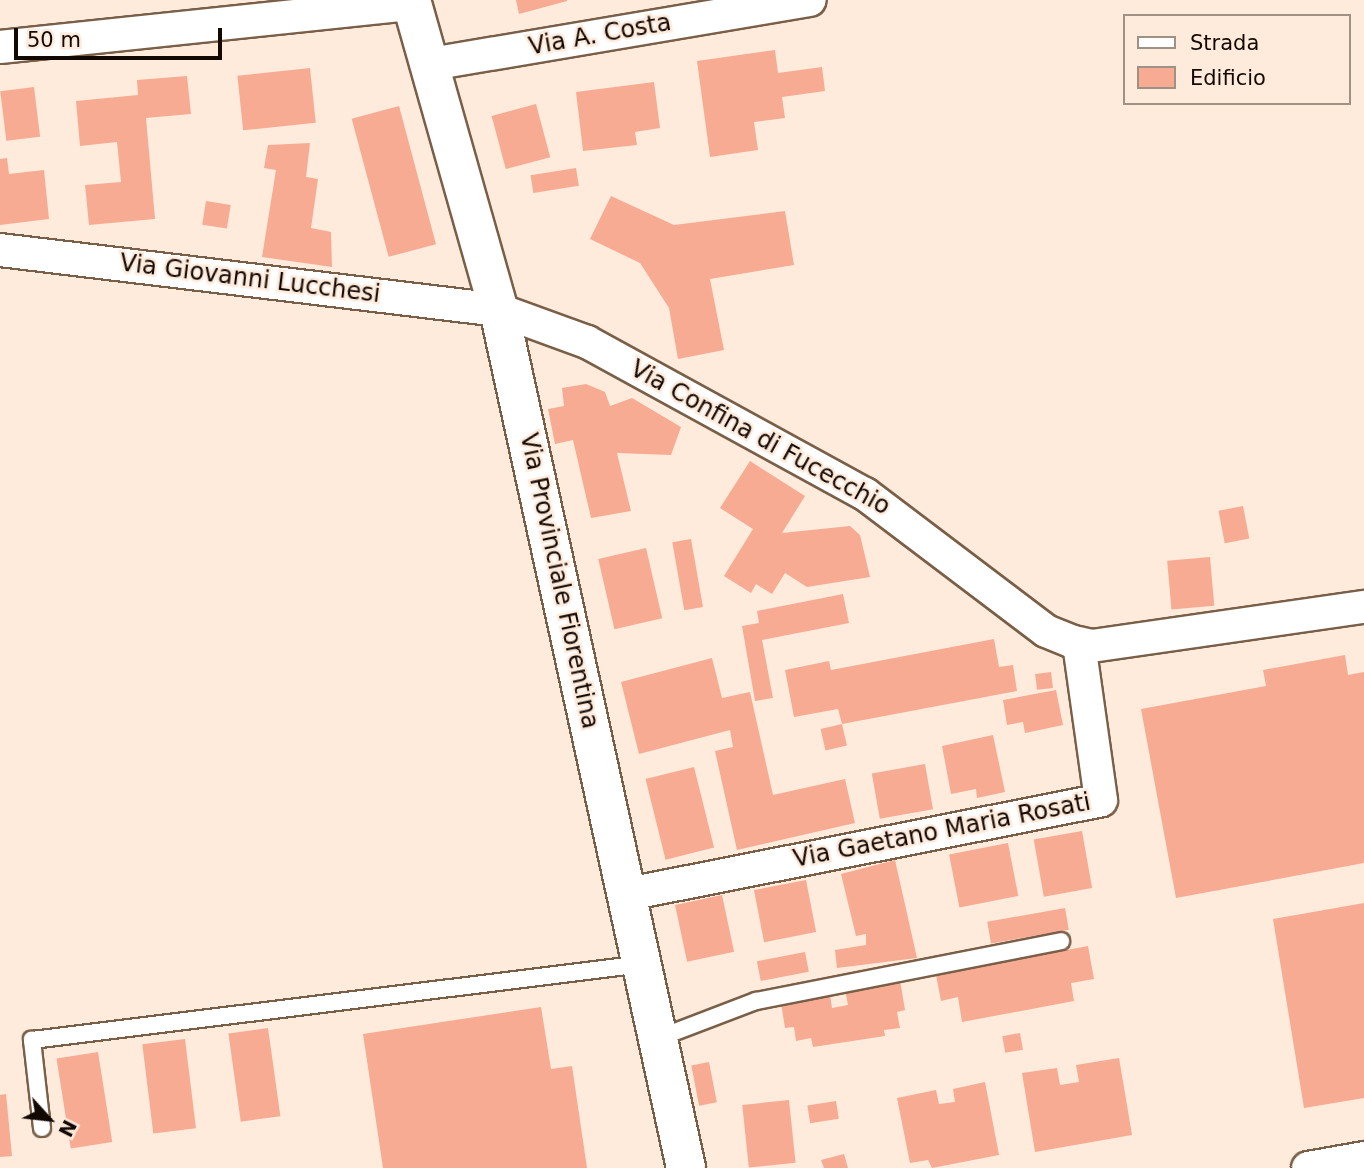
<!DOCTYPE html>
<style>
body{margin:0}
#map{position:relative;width:1364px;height:1168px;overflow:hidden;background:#feebdc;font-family:"DejaVu Sans",sans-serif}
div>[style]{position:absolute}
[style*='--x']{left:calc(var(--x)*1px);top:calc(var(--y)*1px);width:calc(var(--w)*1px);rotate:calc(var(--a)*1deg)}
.building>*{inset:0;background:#f7ab93;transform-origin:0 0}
.roads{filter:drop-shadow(2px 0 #7a5f48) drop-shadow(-2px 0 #7a5f48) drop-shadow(0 2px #7a5f48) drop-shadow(0 -2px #7a5f48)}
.lane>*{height:16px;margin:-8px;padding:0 8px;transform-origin:8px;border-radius:8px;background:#fff}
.street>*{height:32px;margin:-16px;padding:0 16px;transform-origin:16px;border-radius:16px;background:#fff}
.secondary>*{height:38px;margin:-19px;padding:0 19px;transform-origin:19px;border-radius:19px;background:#fff}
span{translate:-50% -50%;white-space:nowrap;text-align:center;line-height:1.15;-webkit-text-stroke:5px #feebdc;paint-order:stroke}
.street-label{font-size:24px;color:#130903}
.legend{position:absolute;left:1123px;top:14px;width:228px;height:91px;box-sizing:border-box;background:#feebdc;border:2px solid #a09185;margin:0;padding:9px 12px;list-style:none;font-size:21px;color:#130903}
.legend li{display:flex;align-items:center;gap:14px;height:35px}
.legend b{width:35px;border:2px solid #a09185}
.north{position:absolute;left:14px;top:1084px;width:70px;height:70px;-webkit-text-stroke:5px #feebdc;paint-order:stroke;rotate:117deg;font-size:19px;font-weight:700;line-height:28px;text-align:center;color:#130903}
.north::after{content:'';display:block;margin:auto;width:24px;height:32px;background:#130903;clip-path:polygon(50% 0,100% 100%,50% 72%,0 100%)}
.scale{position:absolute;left:14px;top:28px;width:208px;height:32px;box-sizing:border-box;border:4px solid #130903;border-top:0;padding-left:9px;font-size:21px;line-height:24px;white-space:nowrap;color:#130903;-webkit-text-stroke:5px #feebdc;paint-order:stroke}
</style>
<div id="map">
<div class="building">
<div style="clip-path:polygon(516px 0,567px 0,567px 1px,519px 14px)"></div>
<div style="clip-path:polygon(775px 50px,778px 73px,822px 67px,825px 91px,782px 97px,785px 118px,754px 122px,758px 150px,710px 157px,697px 61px)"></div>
<div style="left:310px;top:68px;width:55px;height:73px;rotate:84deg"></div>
<div style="clip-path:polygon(187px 76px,191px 114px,146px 118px,155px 219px,89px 225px,85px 185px,121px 182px,117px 142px,80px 146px,76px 101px,138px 95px,137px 80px)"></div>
<div style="clip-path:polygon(654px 82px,660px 128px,635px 132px,637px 145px,583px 151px,576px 92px)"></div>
<div style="left:34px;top:87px;width:50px;height:34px;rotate:83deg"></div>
<div style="left:536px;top:104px;width:55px;height:46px;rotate:75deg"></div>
<div style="left:399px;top:106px;width:143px;height:49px;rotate:75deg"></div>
<div style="clip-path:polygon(310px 143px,306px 177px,318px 179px,311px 228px,331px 232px,332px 267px,262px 257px,276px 170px,264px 168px,268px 145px)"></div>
<div style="clip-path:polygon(7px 158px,9px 174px,44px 170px,49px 219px,0 225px,0 159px)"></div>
<div style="left:576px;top:168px;width:18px;height:46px;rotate:81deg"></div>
<div style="clip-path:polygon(611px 196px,674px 225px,785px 211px,794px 265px,710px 279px,724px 350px,678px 359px,669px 308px,640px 263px,590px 239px)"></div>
<div style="left:206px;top:201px;width:25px;height:24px;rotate:9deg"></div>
<div style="clip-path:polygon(586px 384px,605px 392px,610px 406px,632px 398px,681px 427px,671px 455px,617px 453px,631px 511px,591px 518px,573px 440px,555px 444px,548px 409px,564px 406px,562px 388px)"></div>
<div style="clip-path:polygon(750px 461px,805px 496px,782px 533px,850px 526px,860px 535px,870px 577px,807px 587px,785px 573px,772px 594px,756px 584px,751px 593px,724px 576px,753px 529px,720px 508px)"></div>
<div style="left:1243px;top:506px;width:33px;height:25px;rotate:79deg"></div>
<div style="left:691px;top:539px;width:69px;height:19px;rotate:80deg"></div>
<div style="left:646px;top:548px;width:72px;height:49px;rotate:77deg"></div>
<div style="left:1210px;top:557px;width:49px;height:43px;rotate:85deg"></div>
<div style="clip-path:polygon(843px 594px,849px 623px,762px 640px,773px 698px,755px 701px,742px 626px,759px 623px,757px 611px)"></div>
<div style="clip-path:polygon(994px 639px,999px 667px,1013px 665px,1017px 691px,842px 724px,838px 709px,794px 717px,785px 670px,829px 661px,831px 670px)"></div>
<div style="clip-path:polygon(1345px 655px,1348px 675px,1364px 672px,1364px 863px,1176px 898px,1141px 709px,1266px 686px,1263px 670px)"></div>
<div style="clip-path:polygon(712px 658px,722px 698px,750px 692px,773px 795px,845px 779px,855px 823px,737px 850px,715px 751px,733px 747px,730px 730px,639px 754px,621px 682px)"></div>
<div style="left:1051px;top:672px;width:16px;height:16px;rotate:83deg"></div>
<div style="clip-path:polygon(1056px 690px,1063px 725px,1025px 733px,1023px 722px,1007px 725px,1003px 700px)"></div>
<div style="left:842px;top:724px;width:22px;height:22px;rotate:77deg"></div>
<div style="clip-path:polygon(993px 735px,1005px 792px,977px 798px,976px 789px,951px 794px,942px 746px)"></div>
<div style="left:925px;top:764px;width:46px;height:54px;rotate:80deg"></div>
<div style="left:694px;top:767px;width:83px;height:50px;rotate:76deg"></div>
<div style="left:1082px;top:831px;width:58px;height:49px;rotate:80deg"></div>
<div style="left:1008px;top:843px;width:54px;height:60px;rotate:79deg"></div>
<div style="clip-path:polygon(895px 860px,917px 958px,837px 968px,835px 950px,866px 945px,866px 934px,856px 936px,841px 874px)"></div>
<div style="left:806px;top:880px;width:53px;height:53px;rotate:79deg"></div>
<div style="left:722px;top:895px;width:58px;height:48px;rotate:78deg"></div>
<div style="clip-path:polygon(1364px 903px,1364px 1098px,1304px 1108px,1273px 919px)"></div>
<div style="left:1065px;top:908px;width:22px;height:79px;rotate:80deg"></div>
<div style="clip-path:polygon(1088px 946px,1094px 979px,1071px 983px,1074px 1001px,962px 1022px,958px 997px,941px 1001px,936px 975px)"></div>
<div style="left:805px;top:952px;width:20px;height:49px;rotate:79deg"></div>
<div style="clip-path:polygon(900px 980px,905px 1010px,897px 1012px,900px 1028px,884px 1030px,885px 1036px,813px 1047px,811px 1038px,796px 1041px,794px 1027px,785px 1028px,781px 1003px,830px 995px,832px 1008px,848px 1005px,845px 989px)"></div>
<div style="clip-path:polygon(541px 1007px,551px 1069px,572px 1066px,587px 1168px,383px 1168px,363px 1034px)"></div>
<div style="left:268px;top:1028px;width:89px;height:40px;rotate:82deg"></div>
<div style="left:1020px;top:1033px;width:17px;height:18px;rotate:80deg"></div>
<div style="left:185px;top:1039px;width:90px;height:43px;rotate:83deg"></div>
<div style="left:98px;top:1052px;width:91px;height:42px;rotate:81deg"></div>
<div style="clip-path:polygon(1119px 1058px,1132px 1135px,1035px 1152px,1022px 1073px,1057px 1068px,1060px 1085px,1079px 1082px,1076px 1065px)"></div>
<div style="left:709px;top:1062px;width:41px;height:18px;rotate:79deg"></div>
<div style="clip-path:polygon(985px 1082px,999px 1155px,932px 1168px,928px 1160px,910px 1163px,897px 1098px,936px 1090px,939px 1104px,955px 1102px,953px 1089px)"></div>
<div style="clip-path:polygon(6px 1094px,12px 1156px,0 1157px,0 1095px)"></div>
<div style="left:789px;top:1100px;width:63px;height:47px;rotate:84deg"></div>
<div style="left:836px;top:1101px;width:18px;height:29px;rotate:81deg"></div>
<div style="clip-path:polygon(844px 1154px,848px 1168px,824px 1168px,821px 1160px)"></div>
</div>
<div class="roads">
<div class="lane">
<div style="--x:659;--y:1038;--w:104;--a:-20.9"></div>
<div style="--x:756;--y:1001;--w:311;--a:-11.1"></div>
<div style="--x:42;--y:1128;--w:89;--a:-96.5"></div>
<div style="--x:32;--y:1040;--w:616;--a:-7.09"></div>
</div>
<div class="street">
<div style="--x:0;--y:47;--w:414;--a:-6"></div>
<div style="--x:431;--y:64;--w:384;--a:-9.6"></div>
<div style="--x:0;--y:250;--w:503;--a:6.86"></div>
<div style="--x:499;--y:310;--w:94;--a:20"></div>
<div style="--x:587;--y:342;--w:317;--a:28.7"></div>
<div style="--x:865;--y:494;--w:227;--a:37.1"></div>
<div style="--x:1046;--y:631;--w:29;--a:22"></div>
<div style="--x:1073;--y:642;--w:19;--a:12"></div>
<div style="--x:1092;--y:646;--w:275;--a:-8.2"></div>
<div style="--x:628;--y:894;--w:482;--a:-11.2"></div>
<div style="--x:1101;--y:800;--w:158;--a:-98"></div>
<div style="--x:1308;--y:1168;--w:57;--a:-10.1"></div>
</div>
<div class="secondary">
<div style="--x:411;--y:0;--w:322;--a:74.2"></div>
<div style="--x:499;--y:310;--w:878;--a:77.7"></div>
</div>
</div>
<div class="street-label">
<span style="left:600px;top:35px;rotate:-10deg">Via A. Costa</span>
<span style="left:250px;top:279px;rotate:7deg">Via Giovanni Lucchesi</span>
<span style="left:760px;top:438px;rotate:29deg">Via Confina di Fucecchio</span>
<span style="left:559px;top:581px;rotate:78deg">Via Provinciale Fiorentina</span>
<span style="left:942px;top:831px;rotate:-11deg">Via Gaetano Maria Rosati</span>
</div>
<ul class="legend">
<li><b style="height:9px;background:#fff"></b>Strada</li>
<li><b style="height:19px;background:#f7ab93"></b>Edificio</li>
</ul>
<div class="north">N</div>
<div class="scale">50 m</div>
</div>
